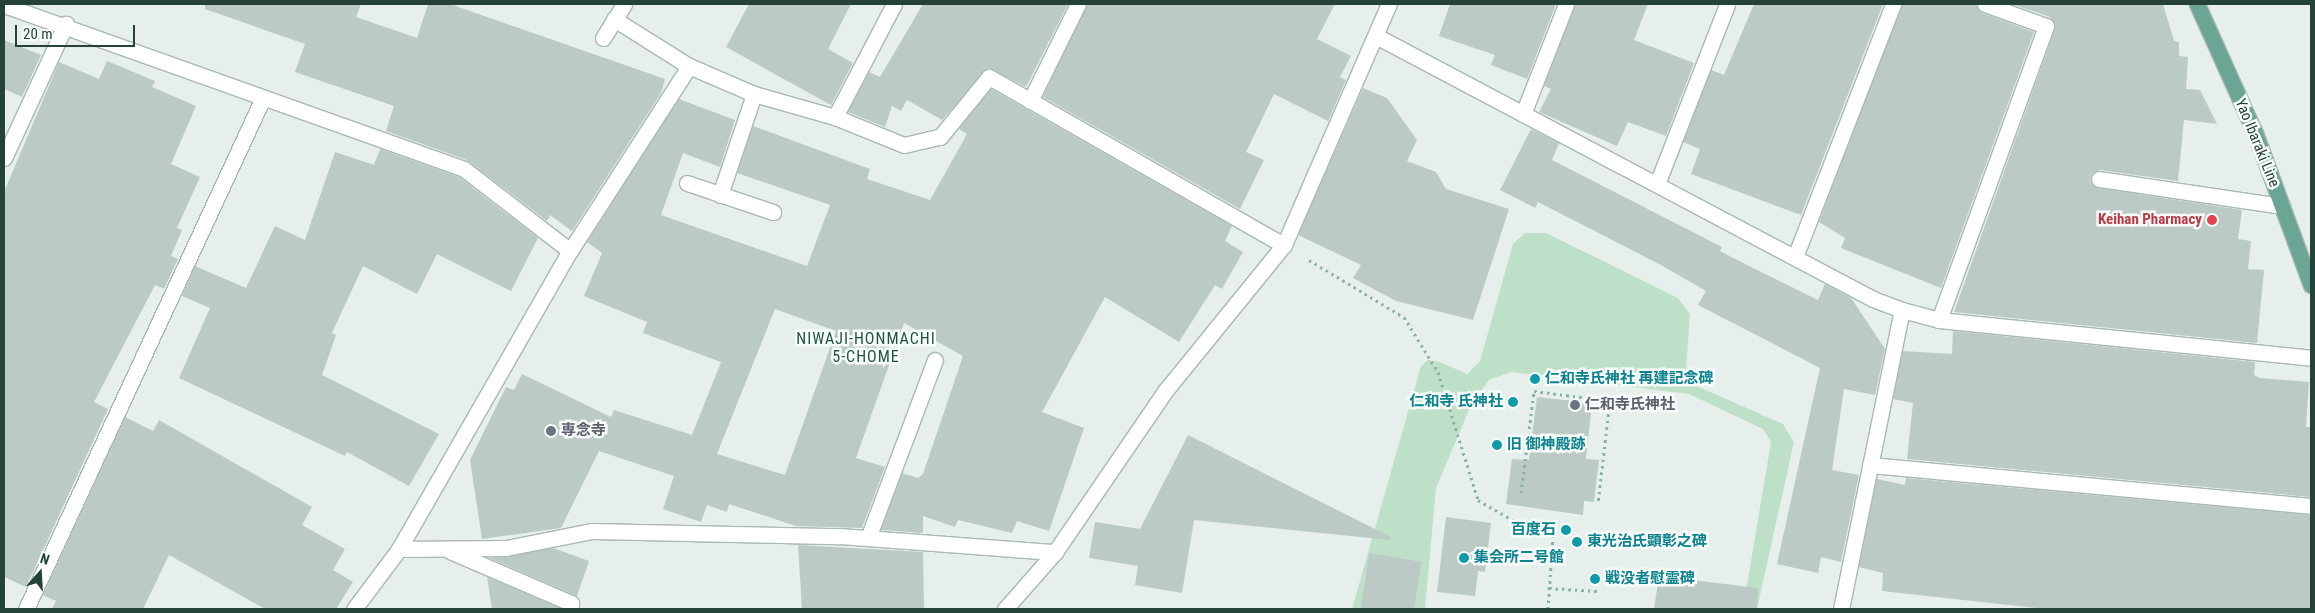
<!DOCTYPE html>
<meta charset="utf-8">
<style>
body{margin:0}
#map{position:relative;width:2315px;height:613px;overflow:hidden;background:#e6efeb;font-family:"Roboto Condensed","Noto Sans JP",sans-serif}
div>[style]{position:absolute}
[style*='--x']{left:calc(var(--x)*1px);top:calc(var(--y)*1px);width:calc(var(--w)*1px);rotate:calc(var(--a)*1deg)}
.green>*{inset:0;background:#bfe0c8}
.building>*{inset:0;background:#bbcac4}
.path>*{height:3px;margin-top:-1.5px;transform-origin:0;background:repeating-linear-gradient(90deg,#86b3a5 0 2.5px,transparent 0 6.5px)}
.roads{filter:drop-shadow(1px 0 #a8b8b2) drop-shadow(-1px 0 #a8b8b2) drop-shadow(0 1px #a8b8b2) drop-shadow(0 -1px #a8b8b2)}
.minor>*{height:15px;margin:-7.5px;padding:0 7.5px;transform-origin:7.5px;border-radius:7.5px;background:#fff}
.major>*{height:15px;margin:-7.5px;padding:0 7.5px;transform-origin:7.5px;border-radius:7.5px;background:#6aa596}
.dots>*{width:14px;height:14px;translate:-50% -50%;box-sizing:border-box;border:2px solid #f7fbf9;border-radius:50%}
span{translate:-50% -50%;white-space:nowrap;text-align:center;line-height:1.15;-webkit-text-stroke:5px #f7fbf9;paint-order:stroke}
.street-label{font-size:15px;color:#24423a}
.health-label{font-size:15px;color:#be3a42;font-weight:700}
.right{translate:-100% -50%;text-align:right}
.culture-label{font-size:15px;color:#0d838f;font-weight:700}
.left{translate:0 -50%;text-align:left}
.worship-label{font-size:15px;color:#5b616d;font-weight:700}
.neighbourhood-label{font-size:16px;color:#1f5548;letter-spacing:1px}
.frame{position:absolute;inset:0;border:5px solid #24423a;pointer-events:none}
.north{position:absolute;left:15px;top:548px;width:50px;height:50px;-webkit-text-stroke:4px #f7fbf9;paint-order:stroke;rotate:19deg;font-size:14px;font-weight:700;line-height:20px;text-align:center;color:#24423a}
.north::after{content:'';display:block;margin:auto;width:18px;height:22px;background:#24423a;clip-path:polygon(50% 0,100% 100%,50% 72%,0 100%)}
.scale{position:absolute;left:15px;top:25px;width:120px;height:22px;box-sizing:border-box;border:2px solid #24423a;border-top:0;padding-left:6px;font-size:15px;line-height:18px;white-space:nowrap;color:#24423a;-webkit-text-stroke:4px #f7fbf9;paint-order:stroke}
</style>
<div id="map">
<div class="green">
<div style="clip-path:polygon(1525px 233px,1546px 233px,1678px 298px,1690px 314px,1686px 369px,1697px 386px,1783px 424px,1794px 442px,1757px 609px,1743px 609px,1771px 442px,1763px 429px,1689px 394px,1511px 372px,1489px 380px,1471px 405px,1436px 488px,1425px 609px,1352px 609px,1421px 366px,1428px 360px,1440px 362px,1467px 374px,1480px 361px,1513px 244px)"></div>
</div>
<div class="building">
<div style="clip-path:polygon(205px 4px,361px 4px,356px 17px,417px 38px,428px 4px,450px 4px,665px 79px,661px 93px,572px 231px,550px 215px,547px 221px,467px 160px,386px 131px,394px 106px,295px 72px,305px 44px,205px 9px)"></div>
<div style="clip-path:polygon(749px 4px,851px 4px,828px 49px,853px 63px,831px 105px,726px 47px)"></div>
<div style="clip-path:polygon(923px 4px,1068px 4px,1026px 87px,989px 68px,942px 120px,907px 100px,901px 111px,892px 106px,885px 127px,848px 112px,869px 72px,880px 77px)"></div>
<div style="clip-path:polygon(1087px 4px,1335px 4px,1317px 39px,1351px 56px,1340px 77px,1346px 80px,1328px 121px,1274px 94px,1246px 152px,1264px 160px,1240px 209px,1043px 97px)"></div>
<div style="clip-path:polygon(1450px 4px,1556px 4px,1527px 79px,1491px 65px,1495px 55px,1439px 36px)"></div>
<div style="clip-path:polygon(1575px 4px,1648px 4px,1634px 40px,1694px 63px,1666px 136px,1628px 122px,1617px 146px,1539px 112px,1551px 89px,1544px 86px)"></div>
<div style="clip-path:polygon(1754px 4px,1883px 4px,1801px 215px,1691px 174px,1700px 149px,1683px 142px,1711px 70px,1724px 75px)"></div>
<div style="clip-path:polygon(1902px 4px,1976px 4px,1982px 13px,2034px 32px,1941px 288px,1841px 248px,1845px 238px,1819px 222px)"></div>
<div style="clip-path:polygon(2012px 4px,2163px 4px,2174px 41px,2179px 42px,2179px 56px,2188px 57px,2186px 89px,2200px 90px,2217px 124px,2184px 120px,2178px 181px,2100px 170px,2092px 173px,2090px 182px,2098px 188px,2242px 210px,2238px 239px,2251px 241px,2248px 269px,2264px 270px,2257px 343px,1954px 312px,2055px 29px,2050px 17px)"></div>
<div style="clip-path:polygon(4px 40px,41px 55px,22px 97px,4px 89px)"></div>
<div style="clip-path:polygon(107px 61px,155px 81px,152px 87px,196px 106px,171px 164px,200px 177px,177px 228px,182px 230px,171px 256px,178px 259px,164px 289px,155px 285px,94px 402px,108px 409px,26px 587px,4px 577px,4px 192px,59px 62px,99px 79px)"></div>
<div style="clip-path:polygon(1363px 88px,1387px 98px,1417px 140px,1407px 161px,1436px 172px,1446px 189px,1509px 209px,1473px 320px,1396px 301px,1353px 278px,1361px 265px,1298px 235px)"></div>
<div style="clip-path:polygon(evenodd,991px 89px,1232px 226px,1225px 241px,1243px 252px,1222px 289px,1215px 285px,1179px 342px,1105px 297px,1042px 412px,1084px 428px,1049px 531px,1017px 521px,1012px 533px,958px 520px,955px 527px,923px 516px,923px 533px,881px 530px,902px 473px,918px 478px,923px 474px,963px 356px,904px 323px,856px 458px,885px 467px,862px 528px,796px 526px,729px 504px,727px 512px,707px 505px,701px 522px,663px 509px,674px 476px,599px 451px,561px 528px,482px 539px,470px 460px,506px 387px,514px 390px,522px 374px,611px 417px,614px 410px,692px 435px,721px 362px,643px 333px,647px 322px,584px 296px,602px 253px,587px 242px,679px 99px,735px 120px,720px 167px,683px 153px,661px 215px,807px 266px,830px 205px,737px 173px,753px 126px,870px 169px,867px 179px,930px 200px,967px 134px,959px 129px,991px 89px,775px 309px,836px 331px,785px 475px,717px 454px,775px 309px)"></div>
<div style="clip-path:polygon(1531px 129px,1559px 143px,1552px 160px,1722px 247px,1720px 251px,1747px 265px,1818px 300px,1825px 284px,1851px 298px,1885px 349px,1875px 395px,1844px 389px,1832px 470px,1859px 475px,1841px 562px,1821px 557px,1818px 573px,1777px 564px,1820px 368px,1698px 305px,1706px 291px,1661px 265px,1538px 202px,1535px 208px,1500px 190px)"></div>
<div style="clip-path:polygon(380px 149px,459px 177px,538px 238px,511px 291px,437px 254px,417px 294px,363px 266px,332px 333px,336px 335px,322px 375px,439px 434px,409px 486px,347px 452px,345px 456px,179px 378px,210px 308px,182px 296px,195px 266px,246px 288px,275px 226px,305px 240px,335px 152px,374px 165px)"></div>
<div style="clip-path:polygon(1953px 331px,2255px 362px,2254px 375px,2260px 378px,2309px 382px,2306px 427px,2311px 427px,2311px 497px,1907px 459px,1913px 403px,1893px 399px,1903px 351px,1952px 354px)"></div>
<div style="clip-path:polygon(1537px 397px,1592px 403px,1586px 459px,1599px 460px,1594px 502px,1584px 501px,1583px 515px,1506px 504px,1512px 459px,1529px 460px)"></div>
<div style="clip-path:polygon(125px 417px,153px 431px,159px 420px,312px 507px,302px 525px,345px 549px,333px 570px,353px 582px,336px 609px,265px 609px,169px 555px,143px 609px,52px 609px,56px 601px,43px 595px)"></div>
<div style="clip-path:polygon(1188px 435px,1391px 537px,1390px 540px,1194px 520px,1182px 593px,1135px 585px,1138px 566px,1089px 558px,1095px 522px,1140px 529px)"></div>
<div style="clip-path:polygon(1906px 478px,2311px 515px,2311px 609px,2045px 609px,1882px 591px,1883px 573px,1859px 567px,1877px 479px,1905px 485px)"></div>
<div style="clip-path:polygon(1446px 517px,1491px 523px,1485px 572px,1478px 571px,1475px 596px,1437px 592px)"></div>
<div style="clip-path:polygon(798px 545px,923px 552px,924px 609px,802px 609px)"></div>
<div style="clip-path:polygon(553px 548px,589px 561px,577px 596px,489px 558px)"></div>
<div style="clip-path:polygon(1369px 553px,1422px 562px,1414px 609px,1361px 609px)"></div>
<div style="clip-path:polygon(1659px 576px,1758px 588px,1757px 609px,1654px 609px)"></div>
<div style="clip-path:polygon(487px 577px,562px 609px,492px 609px)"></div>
</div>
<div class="path">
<div style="--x:1309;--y:260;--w:111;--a:31"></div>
<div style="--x:1404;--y:317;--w:65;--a:58.3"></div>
<div style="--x:1438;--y:372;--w:134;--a:72.6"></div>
<div style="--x:1478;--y:500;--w:58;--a:30.1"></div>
<div style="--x:1521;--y:493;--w:103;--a:-82.7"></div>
<div style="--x:1534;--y:391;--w:77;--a:7.5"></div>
<div style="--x:1610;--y:401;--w:103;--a:96.7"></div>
<div style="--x:1499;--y:556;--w:52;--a:6.6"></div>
<div style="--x:1549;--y:588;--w:48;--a:3.6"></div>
<div style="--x:1548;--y:609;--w:87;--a:-86.1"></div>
</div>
<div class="roads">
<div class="minor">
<div style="--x:4;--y:5;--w:488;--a:19.6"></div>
<div style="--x:464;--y:169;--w:134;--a:37.7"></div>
<div style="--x:614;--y:19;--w:89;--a:32.1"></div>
<div style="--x:1376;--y:36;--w:562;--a:27.89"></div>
<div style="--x:1873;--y:299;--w:31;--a:21"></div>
<div style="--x:1902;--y:310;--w:38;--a:15"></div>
<div style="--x:1939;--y:320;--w:374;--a:5.8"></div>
<div style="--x:603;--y:38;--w:40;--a:-58"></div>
<div style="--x:1030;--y:101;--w:108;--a:-63.7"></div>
<div style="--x:1523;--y:114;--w:118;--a:-68.6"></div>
<div style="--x:835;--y:117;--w:127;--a:-62.4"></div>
<div style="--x:4;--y:158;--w:148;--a:-65.2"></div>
<div style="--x:2099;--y:179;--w:185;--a:8.4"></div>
<div style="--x:687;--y:183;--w:91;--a:18.6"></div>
<div style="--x:1657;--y:184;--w:193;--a:-68.7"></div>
<div style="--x:720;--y:195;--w:107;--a:-71.4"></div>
<div style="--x:1795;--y:257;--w:271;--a:-68.8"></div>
<div style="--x:1939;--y:320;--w:313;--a:-70"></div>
<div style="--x:2046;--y:26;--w:65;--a:-160.2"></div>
<div style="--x:1870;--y:465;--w:443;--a:5.3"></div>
<div style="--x:868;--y:538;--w:190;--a:-69.4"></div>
<div style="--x:399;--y:549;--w:107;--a:-0.5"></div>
<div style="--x:506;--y:548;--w:88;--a:-11.2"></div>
<div style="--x:592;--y:531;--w:248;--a:1.2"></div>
<div style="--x:840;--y:536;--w:216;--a:4.3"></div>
<div style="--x:450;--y:551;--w:132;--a:23.3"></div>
<div style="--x:571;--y:603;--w:6;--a:90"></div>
<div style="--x:26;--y:609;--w:563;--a:-65.12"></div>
<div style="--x:354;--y:609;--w:75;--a:-53.1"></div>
<div style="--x:399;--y:549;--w:344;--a:-60.2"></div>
<div style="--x:570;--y:251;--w:220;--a:-57.2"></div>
<div style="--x:689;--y:66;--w:71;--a:23.3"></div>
<div style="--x:754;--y:94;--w:84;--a:15.9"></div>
<div style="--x:835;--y:117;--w:74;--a:22.1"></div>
<div style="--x:904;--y:145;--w:37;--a:-13"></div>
<div style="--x:940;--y:137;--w:77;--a:-50.8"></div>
<div style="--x:989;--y:77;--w:339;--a:29.7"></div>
<div style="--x:1005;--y:609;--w:76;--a:-48.7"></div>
<div style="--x:1055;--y:552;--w:196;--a:-55.6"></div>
<div style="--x:1166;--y:390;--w:187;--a:-50.9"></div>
<div style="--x:1284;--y:245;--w:263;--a:-66.5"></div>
<div style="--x:1841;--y:609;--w:305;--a:-78.5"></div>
</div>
<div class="major">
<div style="--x:2197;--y:4;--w:141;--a:65.8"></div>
<div style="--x:2255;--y:133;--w:162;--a:69.8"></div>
</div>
</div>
<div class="dots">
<div style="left:2212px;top:220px;background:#e0444e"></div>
<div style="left:1535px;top:379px;background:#0f9aa8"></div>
<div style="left:1513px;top:402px;background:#0f9aa8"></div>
<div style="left:1575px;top:405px;background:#6b7280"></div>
<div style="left:551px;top:431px;background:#6b7280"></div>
<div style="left:1497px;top:445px;background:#0f9aa8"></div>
<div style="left:1566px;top:530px;background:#0f9aa8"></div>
<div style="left:1577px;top:542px;background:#0f9aa8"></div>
<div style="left:1464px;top:558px;background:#0f9aa8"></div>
<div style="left:1595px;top:579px;background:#0f9aa8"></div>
</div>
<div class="street-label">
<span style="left:2257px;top:143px;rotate:68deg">Yao Ibaraki Line</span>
</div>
<div class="health-label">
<span class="right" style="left:2202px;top:220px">Keihan Pharmacy</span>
</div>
<div class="culture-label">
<span class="left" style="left:1545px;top:379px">仁和寺氏神社 再建記念碑</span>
<span class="right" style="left:1503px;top:402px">仁和寺 氏神社</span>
<span class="left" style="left:1507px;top:445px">旧 御神殿跡</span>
<span class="right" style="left:1556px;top:530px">百度石</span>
<span class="left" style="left:1587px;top:542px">東光治氏顕彰之碑</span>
<span class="left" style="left:1474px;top:558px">集会所二号館</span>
<span class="left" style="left:1605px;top:579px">戦没者慰霊碑</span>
</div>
<div class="worship-label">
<span class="left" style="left:1585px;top:405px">仁和寺氏神社</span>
<span class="left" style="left:561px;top:431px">専念寺</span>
</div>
<div class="neighbourhood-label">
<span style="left:866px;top:348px">NIWAJI-HONMACHI<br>5-CHOME</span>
</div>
<div class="frame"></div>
<div class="north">N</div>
<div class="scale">20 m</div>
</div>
